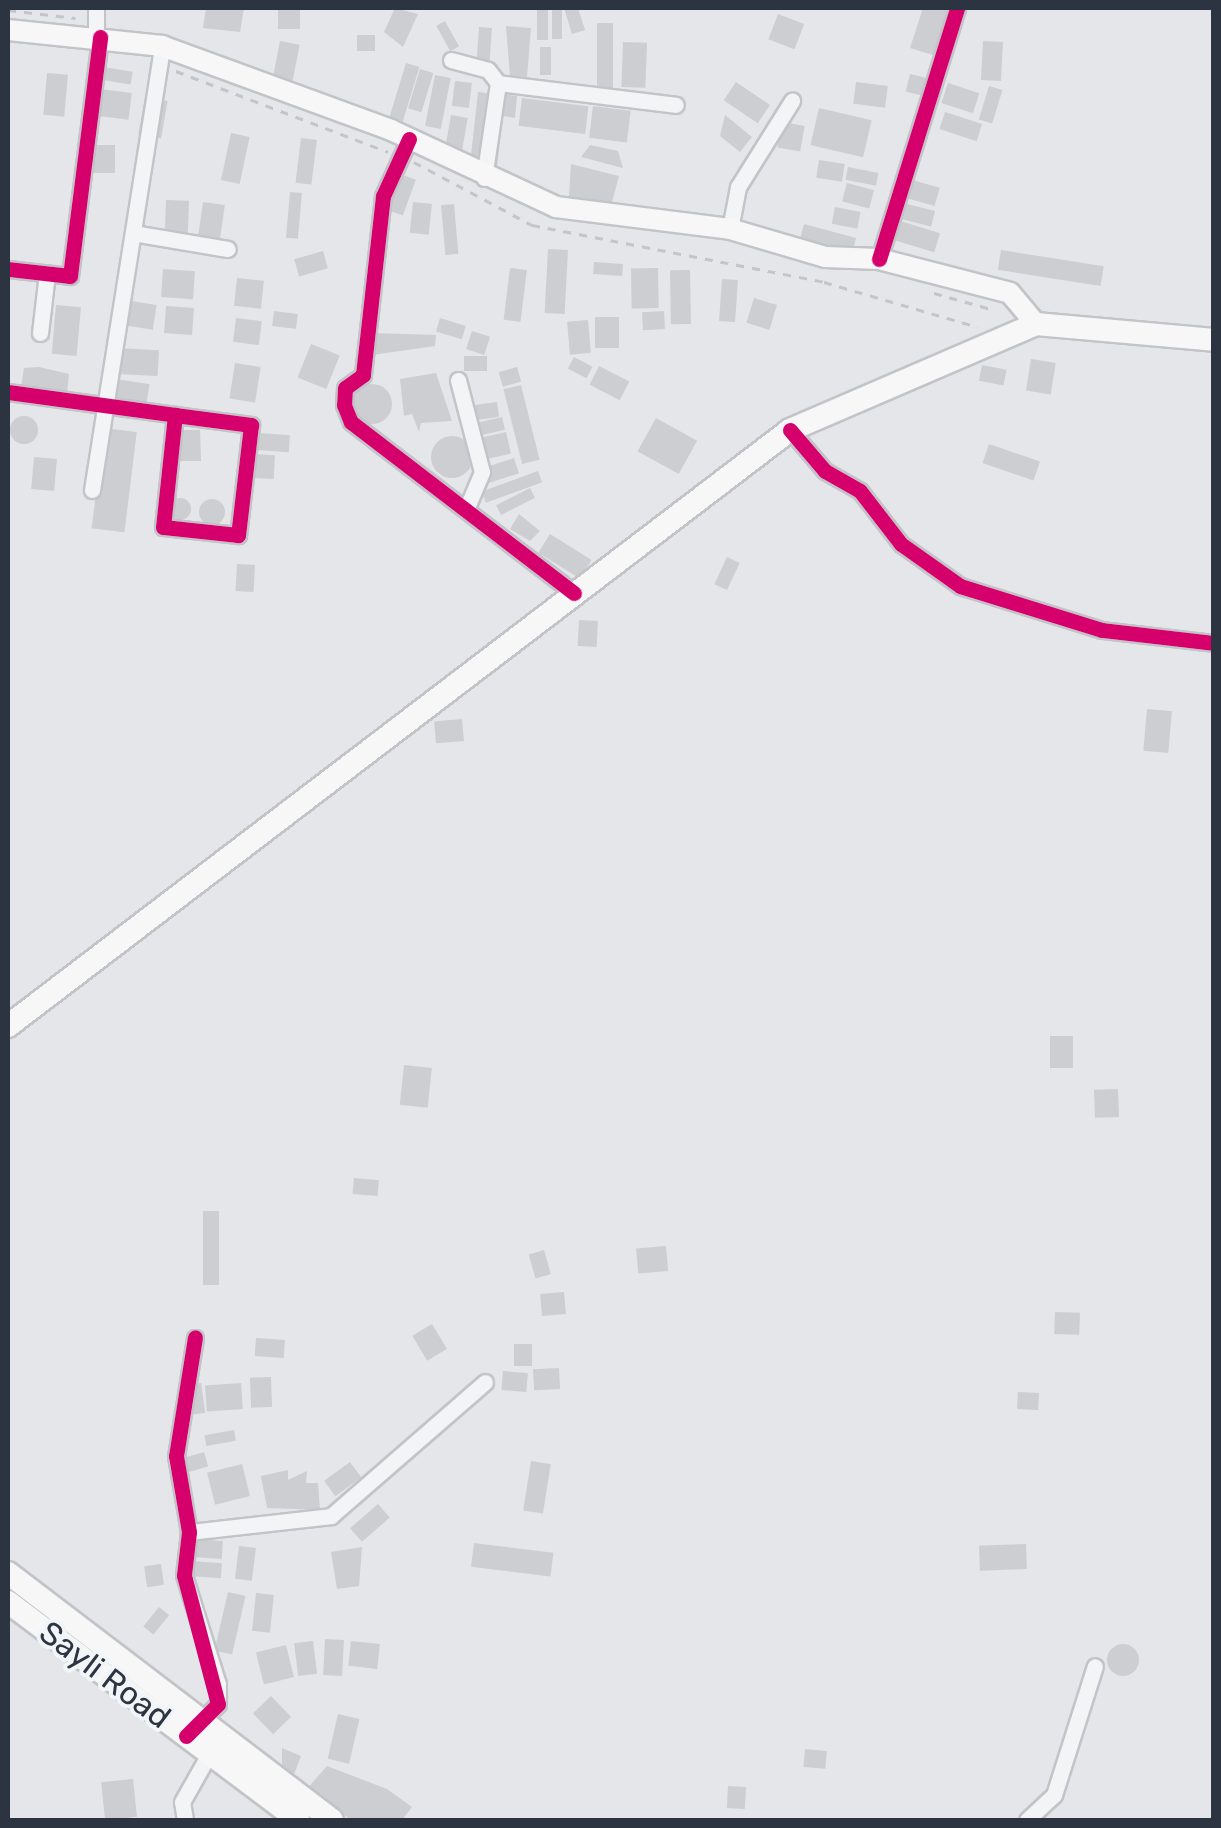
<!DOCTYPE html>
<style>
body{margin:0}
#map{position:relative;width:1221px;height:1828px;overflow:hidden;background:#e4e6e9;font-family:Rubik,sans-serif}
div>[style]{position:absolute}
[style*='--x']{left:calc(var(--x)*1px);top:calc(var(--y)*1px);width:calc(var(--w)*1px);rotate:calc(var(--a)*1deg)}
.building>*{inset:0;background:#ccced1;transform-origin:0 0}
.round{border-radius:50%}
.path>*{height:2.5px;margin-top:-1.25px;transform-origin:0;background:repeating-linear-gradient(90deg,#c3c5c9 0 8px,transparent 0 16px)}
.roads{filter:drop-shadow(2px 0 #c2c4c7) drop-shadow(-2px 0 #c2c4c7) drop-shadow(0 2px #c2c4c7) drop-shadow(0 -2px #c2c4c7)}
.minor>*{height:15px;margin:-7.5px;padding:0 7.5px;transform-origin:7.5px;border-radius:7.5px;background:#f3f4f6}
.secondary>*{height:20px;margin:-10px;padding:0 10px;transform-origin:10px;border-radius:10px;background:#f7f7f7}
.primary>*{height:22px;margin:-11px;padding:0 11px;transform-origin:11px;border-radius:11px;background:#f7f7f7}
.cycleway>*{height:15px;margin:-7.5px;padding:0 7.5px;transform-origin:7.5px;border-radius:7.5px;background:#d6006c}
span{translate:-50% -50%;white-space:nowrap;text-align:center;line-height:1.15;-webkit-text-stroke:8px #f2f5f8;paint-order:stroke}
.street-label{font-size:32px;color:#2c3441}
.frame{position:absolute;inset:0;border:10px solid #2c3441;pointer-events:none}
</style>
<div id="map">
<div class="building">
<div style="clip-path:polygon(206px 8px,244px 8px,240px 32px,203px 28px)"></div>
<div style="left:278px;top:8px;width:22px;height:21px"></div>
<div style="clip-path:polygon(395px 8px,418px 14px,403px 47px,384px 32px)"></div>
<div style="left:537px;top:8px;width:11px;height:32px"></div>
<div style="left:552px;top:8px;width:10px;height:31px"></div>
<div style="clip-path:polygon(564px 8px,578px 8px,585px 30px,572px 34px)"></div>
<div style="clip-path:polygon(923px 8px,948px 8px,933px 55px,910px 48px)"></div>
<div style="left:778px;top:14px;width:28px;height:27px;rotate:21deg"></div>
<div style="left:445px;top:21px;width:29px;height:10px;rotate:61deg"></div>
<div style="left:597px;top:23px;width:16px;height:67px"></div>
<div style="clip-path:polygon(506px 26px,531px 28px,527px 77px,510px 76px)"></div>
<div style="left:479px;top:27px;width:13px;height:36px;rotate:4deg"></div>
<div style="left:357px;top:35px;width:18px;height:16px"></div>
<div style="left:280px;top:41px;width:20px;height:41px;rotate:11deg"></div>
<div style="left:983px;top:41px;width:20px;height:39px;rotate:3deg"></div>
<div style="left:623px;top:42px;width:24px;height:45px;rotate:2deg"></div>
<div style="left:540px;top:47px;width:11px;height:28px"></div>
<div style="left:406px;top:63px;width:14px;height:60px;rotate:17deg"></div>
<div style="left:103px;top:67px;width:30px;height:13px;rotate:9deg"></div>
<div style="left:420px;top:69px;width:14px;height:41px;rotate:17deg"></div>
<div style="left:47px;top:73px;width:21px;height:42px;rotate:5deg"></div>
<div style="left:910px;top:74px;width:21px;height:18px;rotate:14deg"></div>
<div style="left:435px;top:75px;width:16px;height:52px;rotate:11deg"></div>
<div style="left:455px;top:81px;width:17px;height:25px;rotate:7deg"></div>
<div style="left:736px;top:82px;width:41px;height:22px;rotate:34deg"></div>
<div style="left:856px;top:82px;width:32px;height:22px;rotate:7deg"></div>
<div style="left:948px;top:83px;width:33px;height:21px;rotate:18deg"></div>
<div style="left:989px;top:86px;width:14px;height:35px;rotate:17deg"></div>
<div style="left:100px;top:89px;width:32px;height:27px;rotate:7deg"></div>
<div style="clip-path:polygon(478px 92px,517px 96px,515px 118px,503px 116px,497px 167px,470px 164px)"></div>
<div style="left:145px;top:97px;width:23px;height:38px;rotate:10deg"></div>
<div style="left:522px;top:98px;width:67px;height:28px;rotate:7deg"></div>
<div style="left:593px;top:106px;width:38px;height:32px;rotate:7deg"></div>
<div style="left:819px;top:108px;width:54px;height:38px;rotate:13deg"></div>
<div style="left:945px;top:112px;width:39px;height:18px;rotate:18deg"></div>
<div style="left:451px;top:115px;width:17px;height:35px;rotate:10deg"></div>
<div style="clip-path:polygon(725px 115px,752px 137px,740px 152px,720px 136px)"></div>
<div style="left:782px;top:122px;width:23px;height:26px;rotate:10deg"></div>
<div style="left:231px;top:133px;width:19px;height:48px;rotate:12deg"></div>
<div style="left:301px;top:138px;width:16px;height:45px;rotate:7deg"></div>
<div style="left:92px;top:145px;width:23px;height:28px"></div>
<div style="clip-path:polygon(590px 145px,618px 151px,623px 168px,581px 157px)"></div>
<div style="left:819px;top:160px;width:26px;height:18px;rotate:9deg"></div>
<div style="clip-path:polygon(571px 164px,619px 176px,611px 206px,569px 196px)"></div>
<div style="left:848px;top:167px;width:31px;height:13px;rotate:11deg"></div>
<div style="left:397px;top:173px;width:20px;height:38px;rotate:20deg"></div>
<div style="left:909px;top:179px;width:32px;height:19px;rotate:16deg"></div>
<div style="left:847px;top:183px;width:28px;height:19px;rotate:15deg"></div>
<div style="left:290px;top:192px;width:12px;height:46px;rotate:5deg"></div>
<div style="left:166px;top:200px;width:23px;height:33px;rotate:2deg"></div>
<div style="left:203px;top:202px;width:22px;height:35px;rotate:8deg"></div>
<div style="left:413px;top:202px;width:19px;height:31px;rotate:6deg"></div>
<div style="left:903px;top:203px;width:33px;height:16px;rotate:14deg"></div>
<div style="left:454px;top:204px;width:50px;height:13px;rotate:85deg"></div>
<div style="left:835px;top:207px;width:26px;height:17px;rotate:11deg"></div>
<div style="left:897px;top:220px;width:45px;height:20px;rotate:17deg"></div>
<div style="left:804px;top:224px;width:54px;height:19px;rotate:15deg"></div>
<div style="left:548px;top:249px;width:20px;height:64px;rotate:3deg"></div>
<div style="left:1001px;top:250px;width:104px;height:20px;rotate:9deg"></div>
<div style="left:323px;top:251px;width:18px;height:30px;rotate:74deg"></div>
<div style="left:594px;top:262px;width:29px;height:12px;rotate:4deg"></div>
<div style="left:510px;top:268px;width:17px;height:52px;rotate:7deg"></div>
<div style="left:658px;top:268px;width:40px;height:27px;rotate:89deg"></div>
<div style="left:163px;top:269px;width:32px;height:28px;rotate:4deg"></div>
<div style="left:690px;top:270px;width:54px;height:20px;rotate:89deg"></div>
<div style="left:237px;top:278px;width:27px;height:28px;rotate:6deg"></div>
<div style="left:722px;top:279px;width:16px;height:42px;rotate:4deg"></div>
<div style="left:754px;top:298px;width:24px;height:26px;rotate:17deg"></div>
<div style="left:131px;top:301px;width:26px;height:25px;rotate:9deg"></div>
<div style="left:56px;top:305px;width:25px;height:49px;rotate:5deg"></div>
<div style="left:166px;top:306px;width:28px;height:27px;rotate:4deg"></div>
<div style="left:274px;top:311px;width:24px;height:15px;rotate:7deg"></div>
<div style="left:664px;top:311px;width:18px;height:22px;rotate:87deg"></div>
<div style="left:595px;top:317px;width:24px;height:31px"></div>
<div style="left:236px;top:318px;width:26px;height:24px;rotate:7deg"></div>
<div style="left:440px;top:318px;width:27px;height:14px;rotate:17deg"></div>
<div style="left:588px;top:320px;width:33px;height:21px;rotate:85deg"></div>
<div style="left:472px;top:331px;width:19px;height:19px;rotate:18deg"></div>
<div style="clip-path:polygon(373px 333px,436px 335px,435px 346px,372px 355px)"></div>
<div style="left:311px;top:344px;width:31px;height:36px;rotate:22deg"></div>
<div style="left:118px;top:348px;width:41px;height:26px;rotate:3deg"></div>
<div style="left:487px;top:356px;width:15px;height:23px;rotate:90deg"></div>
<div style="left:574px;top:357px;width:21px;height:13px;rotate:28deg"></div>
<div style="left:1031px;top:359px;width:25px;height:32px;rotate:9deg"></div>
<div style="left:235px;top:363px;width:26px;height:36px;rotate:9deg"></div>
<div style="left:982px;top:365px;width:25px;height:16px;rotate:11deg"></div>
<div style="left:599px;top:366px;width:34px;height:21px;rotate:27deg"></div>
<div style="clip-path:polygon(39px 367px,69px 374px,67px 393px,21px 387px,24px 368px)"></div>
<div style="left:517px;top:367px;width:15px;height:19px;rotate:74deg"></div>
<div style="clip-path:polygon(436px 373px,452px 421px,421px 423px,419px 432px,412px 414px,404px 416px,400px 379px)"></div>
<div style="left:110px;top:378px;width:40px;height:23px;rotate:9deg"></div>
<div class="round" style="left:352px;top:384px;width:40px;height:40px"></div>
<div style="left:521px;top:385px;width:77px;height:18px;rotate:76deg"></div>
<div style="left:497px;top:402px;width:15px;height:26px;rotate:82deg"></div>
<div class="round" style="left:10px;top:416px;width:28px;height:28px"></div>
<div style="left:502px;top:417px;width:13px;height:29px;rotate:77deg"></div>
<div style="left:656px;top:418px;width:47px;height:38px;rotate:29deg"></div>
<div style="left:104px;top:428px;width:33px;height:101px;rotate:7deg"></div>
<div style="clip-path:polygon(181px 430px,200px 430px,201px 461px,176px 461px)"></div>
<div style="left:506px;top:432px;width:22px;height:31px;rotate:77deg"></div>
<div style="left:258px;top:433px;width:32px;height:17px;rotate:4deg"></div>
<div class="round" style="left:431px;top:436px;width:42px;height:42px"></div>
<div style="left:989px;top:444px;width:54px;height:20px;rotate:19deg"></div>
<div style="left:253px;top:454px;width:22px;height:24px;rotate:3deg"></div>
<div style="left:34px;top:457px;width:23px;height:32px;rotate:5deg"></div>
<div style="left:514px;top:458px;width:16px;height:31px;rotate:72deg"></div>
<div style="left:538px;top:471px;width:12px;height:60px;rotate:70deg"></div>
<div style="left:530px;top:488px;width:11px;height:38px;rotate:63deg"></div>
<div class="round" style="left:169px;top:498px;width:22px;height:22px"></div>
<div class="round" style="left:199px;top:499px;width:26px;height:26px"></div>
<div style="clip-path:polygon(519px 514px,540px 531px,530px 541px,510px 529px)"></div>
<div style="left:550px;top:534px;width:49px;height:22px;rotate:32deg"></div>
<div style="left:727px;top:557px;width:14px;height:30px;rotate:25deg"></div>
<div style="left:237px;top:564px;width:18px;height:27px;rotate:3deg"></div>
<div style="left:579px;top:620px;width:19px;height:26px;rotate:3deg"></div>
<div style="left:1147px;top:709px;width:25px;height:42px;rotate:5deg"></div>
<div style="left:462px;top:719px;width:22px;height:28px;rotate:85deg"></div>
<div style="left:1050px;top:1036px;width:23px;height:32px"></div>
<div style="left:404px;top:1065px;width:28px;height:40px;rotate:6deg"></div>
<div style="left:1118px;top:1089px;width:28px;height:24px;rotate:88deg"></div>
<div style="left:354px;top:1178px;width:25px;height:16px;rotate:5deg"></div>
<div style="left:203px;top:1211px;width:16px;height:74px"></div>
<div style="left:666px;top:1246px;width:25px;height:30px;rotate:85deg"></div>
<div style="left:544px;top:1250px;width:25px;height:16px;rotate:74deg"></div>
<div style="left:564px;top:1292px;width:22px;height:24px;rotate:85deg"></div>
<div style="left:1055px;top:1312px;width:25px;height:22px;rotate:2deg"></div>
<div style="left:432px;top:1324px;width:29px;height:23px;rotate:59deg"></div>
<div style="left:256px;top:1338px;width:29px;height:18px;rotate:4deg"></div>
<div style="left:514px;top:1344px;width:18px;height:22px"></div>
<div style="left:559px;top:1368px;width:21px;height:26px;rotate:87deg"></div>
<div style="left:503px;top:1371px;width:25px;height:19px;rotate:5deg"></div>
<div style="left:271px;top:1377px;width:30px;height:21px;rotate:88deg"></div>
<div style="left:201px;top:1383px;width:30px;height:12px;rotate:82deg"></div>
<div style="left:241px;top:1383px;width:26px;height:36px;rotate:86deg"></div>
<div style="left:1018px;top:1392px;width:21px;height:17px;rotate:3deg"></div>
<div style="left:234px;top:1430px;width:11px;height:30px;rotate:80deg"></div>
<div style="left:204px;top:1452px;width:15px;height:25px;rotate:74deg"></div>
<div style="left:531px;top:1461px;width:20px;height:50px;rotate:9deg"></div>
<div style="left:350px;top:1462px;width:19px;height:32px;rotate:54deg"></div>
<div style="left:242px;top:1464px;width:33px;height:36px;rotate:76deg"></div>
<div style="clip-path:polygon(288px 1470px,288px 1480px,307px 1471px,306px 1483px,318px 1483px,320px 1510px,267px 1508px,261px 1476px)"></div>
<div style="left:378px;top:1504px;width:18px;height:37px;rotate:49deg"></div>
<div style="left:194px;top:1539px;width:29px;height:18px;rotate:4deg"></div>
<div style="left:474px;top:1543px;width:80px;height:24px;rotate:7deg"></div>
<div style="left:1026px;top:1544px;width:25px;height:47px;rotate:88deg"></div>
<div style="left:239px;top:1546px;width:17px;height:33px;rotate:7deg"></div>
<div style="clip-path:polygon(362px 1547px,359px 1586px,337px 1589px,331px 1552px)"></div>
<div style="left:190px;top:1561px;width:32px;height:15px;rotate:4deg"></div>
<div style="left:161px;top:1564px;width:21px;height:17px;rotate:82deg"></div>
<div style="left:228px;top:1592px;width:18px;height:60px;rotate:13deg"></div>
<div style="left:256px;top:1593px;width:18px;height:38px;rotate:6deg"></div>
<div style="left:159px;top:1607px;width:13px;height:25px;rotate:39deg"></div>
<div style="left:325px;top:1639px;width:19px;height:36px;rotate:3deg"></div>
<div style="left:313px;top:1641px;width:33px;height:19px;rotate:83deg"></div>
<div style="left:351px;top:1641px;width:29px;height:25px;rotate:6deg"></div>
<div class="round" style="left:1107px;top:1644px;width:32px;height:32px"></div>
<div style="left:286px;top:1645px;width:33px;height:31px;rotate:76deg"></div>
<div style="left:271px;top:1696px;width:29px;height:25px;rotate:46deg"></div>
<div style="left:338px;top:1714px;width:22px;height:46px;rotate:13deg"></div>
<div style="clip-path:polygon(282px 1748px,301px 1756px,293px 1777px,282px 1773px)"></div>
<div style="left:805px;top:1749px;width:22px;height:18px;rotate:5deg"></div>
<div style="clip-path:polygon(327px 1766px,387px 1789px,412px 1807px,402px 1820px,351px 1820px,307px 1789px)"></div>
<div style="left:133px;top:1779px;width:38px;height:32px;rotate:84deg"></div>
<div style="left:728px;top:1786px;width:18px;height:22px;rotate:3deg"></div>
</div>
<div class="path">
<div style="--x:8;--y:10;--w:68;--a:6.7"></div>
<div style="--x:176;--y:71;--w:227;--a:20.9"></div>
<div style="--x:414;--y:162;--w:134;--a:28.1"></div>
<div style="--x:532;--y:225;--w:298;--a:11"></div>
<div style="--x:824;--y:282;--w:160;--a:16.3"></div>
<div style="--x:934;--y:293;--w:63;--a:15.6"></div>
</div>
<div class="roads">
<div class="minor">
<div style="--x:96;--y:37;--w:29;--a:-90"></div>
<div style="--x:451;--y:60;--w:38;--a:15"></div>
<div style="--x:488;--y:70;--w:16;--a:52"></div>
<div style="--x:409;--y:139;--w:63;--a:114.5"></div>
<div style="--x:383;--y:196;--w:180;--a:96.4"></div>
<div style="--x:363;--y:375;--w:22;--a:144"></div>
<div style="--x:345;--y:388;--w:17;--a:93"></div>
<div style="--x:344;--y:405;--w:18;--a:68"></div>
<div style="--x:351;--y:422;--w:281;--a:37.5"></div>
<div style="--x:484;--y:178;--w:96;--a:-81.6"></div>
<div style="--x:498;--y:83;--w:179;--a:7"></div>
<div style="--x:730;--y:229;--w:43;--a:-79.2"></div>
<div style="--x:738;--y:187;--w:102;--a:-57.9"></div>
<div style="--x:133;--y:233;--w:96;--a:9.6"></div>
<div style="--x:879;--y:259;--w:263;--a:-72.7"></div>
<div style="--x:8;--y:269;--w:62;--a:6.4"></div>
<div style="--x:70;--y:276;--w:241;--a:-82.8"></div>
<div style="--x:40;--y:333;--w:60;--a:-83.3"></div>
<div style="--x:458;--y:380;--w:95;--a:75.4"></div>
<div style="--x:482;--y:472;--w:38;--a:113"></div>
<div style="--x:8;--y:392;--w:169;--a:7.8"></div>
<div style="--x:175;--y:415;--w:77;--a:7.5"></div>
<div style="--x:251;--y:425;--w:111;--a:96.7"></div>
<div style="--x:238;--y:535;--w:75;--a:-173.9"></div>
<div style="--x:163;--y:527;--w:113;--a:-83.9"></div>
<div style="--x:790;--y:430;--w:54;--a:49.5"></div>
<div style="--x:825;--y:471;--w:40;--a:29.7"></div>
<div style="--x:860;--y:491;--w:67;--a:52.3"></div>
<div style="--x:901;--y:544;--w:72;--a:35.4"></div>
<div style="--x:960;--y:586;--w:149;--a:17.2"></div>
<div style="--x:1102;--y:630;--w:113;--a:6.6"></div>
<div style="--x:92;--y:490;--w:449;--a:-81"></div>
<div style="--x:195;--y:1338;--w:120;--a:99.1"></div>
<div style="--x:176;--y:1456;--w:77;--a:80.3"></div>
<div style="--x:189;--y:1532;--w:43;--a:96.6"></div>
<div style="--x:184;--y:1575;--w:114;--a:72.7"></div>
<div style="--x:218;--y:1684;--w:20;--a:90"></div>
<div style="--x:218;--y:1704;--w:32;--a:134"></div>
<div style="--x:189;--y:1532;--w:143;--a:-6.4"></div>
<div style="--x:331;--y:1516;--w:204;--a:-41"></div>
<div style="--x:185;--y:1820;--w:18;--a:-99"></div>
<div style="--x:182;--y:1802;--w:55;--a:-60.6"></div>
<div style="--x:1027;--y:1820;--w:37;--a:-43"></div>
<div style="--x:1054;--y:1795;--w:135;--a:-72.4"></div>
</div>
<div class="secondary">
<div style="--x:8;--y:30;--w:155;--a:5.9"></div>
<div style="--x:162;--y:46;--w:244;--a:20.1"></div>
<div style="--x:391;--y:130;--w:182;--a:25"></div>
<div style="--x:556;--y:207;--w:175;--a:7.2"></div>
<div style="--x:730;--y:229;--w:99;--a:16.4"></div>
<div style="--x:825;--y:257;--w:54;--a:2.1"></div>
<div style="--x:879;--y:259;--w:135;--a:14.5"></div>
<div style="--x:1010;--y:293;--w:40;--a:50"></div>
</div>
<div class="primary">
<div style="--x:8;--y:1026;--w:983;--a:-37.31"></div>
<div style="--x:790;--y:430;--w:268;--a:-23.3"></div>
<div style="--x:1036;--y:324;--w:179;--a:5.1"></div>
<div style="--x:8;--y:1573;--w:407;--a:37.3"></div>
<div style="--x:8;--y:1602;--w:363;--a:36.9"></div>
</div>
</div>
<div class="cycleway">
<div style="--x:409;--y:139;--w:63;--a:114.5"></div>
<div style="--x:383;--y:196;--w:180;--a:96.4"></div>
<div style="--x:363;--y:375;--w:22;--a:144"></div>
<div style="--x:345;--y:388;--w:17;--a:93"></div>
<div style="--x:344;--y:405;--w:18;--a:68"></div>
<div style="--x:351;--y:422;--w:281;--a:37.5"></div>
<div style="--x:879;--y:259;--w:263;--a:-72.7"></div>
<div style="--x:8;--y:269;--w:62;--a:6.4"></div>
<div style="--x:70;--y:276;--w:241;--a:-82.8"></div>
<div style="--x:8;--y:392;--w:169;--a:7.8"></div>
<div style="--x:175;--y:415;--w:77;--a:7.5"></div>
<div style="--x:251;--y:425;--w:111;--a:96.7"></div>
<div style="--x:238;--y:535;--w:75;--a:-173.9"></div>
<div style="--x:163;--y:527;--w:113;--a:-83.9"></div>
<div style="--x:790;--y:430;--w:54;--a:49.5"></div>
<div style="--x:825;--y:471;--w:40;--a:29.7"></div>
<div style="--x:860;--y:491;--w:67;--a:52.3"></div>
<div style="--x:901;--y:544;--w:72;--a:35.4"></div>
<div style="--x:960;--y:586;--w:149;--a:17.2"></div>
<div style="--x:1102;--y:630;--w:113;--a:6.6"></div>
<div style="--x:186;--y:1736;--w:45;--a:-45"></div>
<div style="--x:218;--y:1704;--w:133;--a:-104.8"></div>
<div style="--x:184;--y:1575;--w:43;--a:-83.4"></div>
<div style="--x:189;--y:1532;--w:77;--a:-99.7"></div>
<div style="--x:176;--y:1456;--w:120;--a:-80.9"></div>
</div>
<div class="street-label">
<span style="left:105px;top:1675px;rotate:37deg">Sayli Road</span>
</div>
<div class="frame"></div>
</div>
